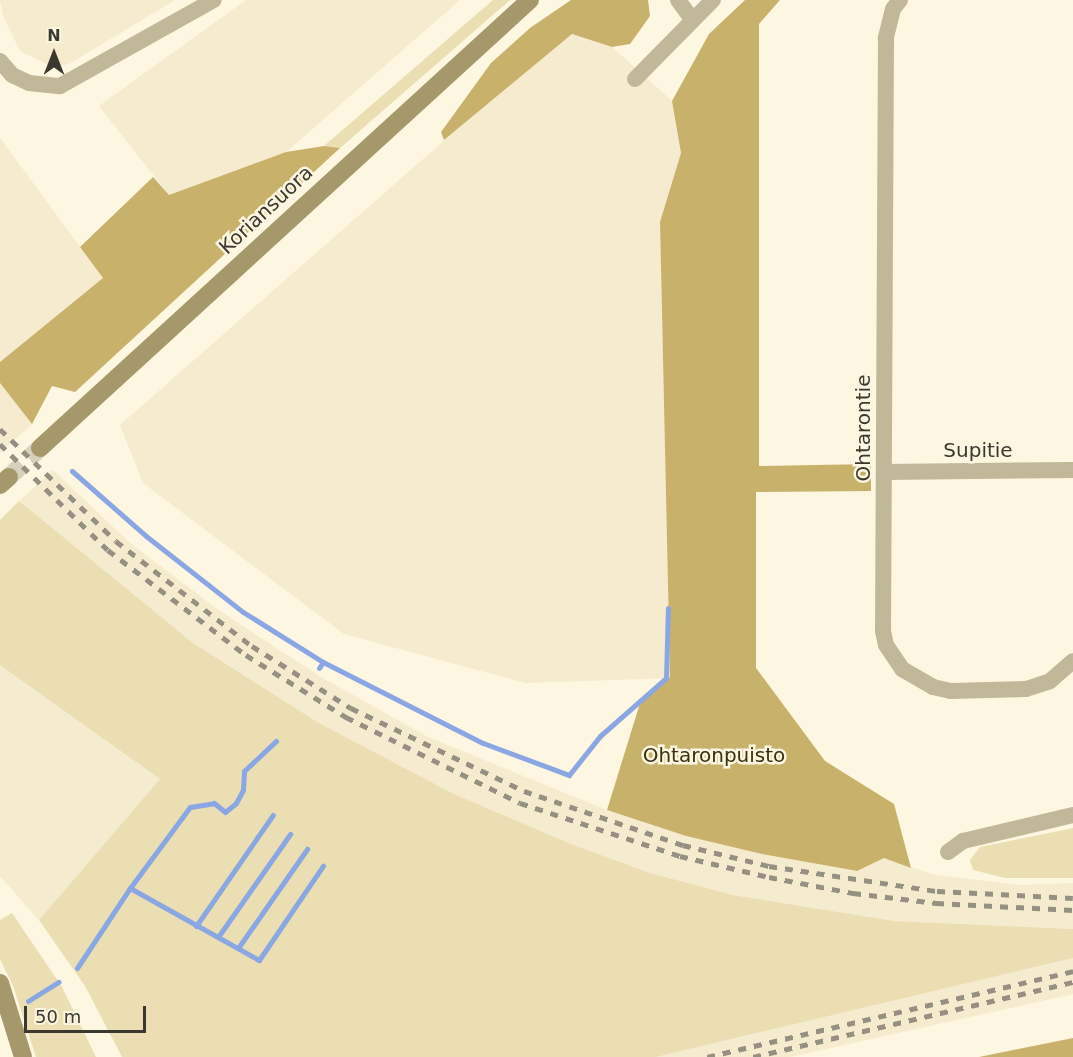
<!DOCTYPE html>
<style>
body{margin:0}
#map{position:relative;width:1073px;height:1057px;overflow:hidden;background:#fdf6e0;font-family:"DejaVu Sans",sans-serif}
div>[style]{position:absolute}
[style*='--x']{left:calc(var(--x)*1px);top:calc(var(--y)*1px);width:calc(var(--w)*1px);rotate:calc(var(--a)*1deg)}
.built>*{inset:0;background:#f5ebce}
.green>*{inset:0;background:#ebdeb3}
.forest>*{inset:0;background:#c8b26b}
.stream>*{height:5px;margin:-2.5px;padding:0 2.5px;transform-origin:2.5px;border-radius:2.5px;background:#8aa7e3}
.secondary-tunnel>*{height:18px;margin-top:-9px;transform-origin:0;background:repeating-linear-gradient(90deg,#d6d0bd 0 18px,transparent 0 27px)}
.street>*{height:16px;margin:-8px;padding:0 8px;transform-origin:8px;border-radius:8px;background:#c1b799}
.secondary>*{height:18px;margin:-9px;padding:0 9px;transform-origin:9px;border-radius:9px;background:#a6986b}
.rail>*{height:4.5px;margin-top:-2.25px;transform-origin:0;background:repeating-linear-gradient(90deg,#959182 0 8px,transparent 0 16px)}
span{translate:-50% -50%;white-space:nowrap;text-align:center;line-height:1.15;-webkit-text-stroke:5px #fdf6e0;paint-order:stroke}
.street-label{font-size:20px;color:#3a382f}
.park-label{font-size:20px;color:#3b3111}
.north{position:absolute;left:24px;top:24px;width:60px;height:60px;-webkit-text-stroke:4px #fdf6e0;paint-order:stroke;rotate:0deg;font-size:16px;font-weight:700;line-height:24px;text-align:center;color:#3a382f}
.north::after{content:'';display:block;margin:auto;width:21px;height:27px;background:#3a382f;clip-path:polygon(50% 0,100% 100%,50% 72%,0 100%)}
.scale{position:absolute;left:24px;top:1006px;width:122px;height:27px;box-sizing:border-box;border:3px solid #3a382f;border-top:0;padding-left:8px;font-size:18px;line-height:21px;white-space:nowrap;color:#3a382f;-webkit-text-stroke:4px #fdf6e0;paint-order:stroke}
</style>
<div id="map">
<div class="built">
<div style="clip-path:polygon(0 0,175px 0,69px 64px,53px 67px,20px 51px,3px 16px)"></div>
<div style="clip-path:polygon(246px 0,460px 0,286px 152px,169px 195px,99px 106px)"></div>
<div style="clip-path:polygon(572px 34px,612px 47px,672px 101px,681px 153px,660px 222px,670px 678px,526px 683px,344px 634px,143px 483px,120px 425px,504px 88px)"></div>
<div style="clip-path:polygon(0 138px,103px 278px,0 362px)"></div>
<div style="clip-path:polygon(0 383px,32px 424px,0 453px)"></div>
<div style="clip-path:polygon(53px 470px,130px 543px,217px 609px,321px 677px,428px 737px,607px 810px,686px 836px,762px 854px,856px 871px,884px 858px,935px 875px,1020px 885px,1073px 883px,1073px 929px,894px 921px,733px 895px,650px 873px,571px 844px,454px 794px,319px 723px,193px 643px,93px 564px,19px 501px)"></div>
<div style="clip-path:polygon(0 665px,160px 779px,39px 920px,0 876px)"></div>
<div style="clip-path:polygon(1073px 958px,1073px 994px,790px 1057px,656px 1057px)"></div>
</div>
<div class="green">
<div style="clip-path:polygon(493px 0,510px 0,340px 148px,324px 146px)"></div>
<div style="clip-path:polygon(19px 501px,193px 643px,319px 723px,454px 794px,571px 844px,650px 873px,733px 895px,894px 921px,1073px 929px,1073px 958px,656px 1057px,122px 1057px,85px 986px,39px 920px,160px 779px,0 665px,0 520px)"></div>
<div style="clip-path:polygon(1073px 828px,1073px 878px,1005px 878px,973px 870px,970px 860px,980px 847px)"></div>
<div style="clip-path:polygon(12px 913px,62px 987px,96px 1057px,36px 1057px,13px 986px,0 959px,0 920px)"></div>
</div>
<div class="forest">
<div style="clip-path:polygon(571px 0,648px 0,650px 16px,630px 44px,612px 47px,572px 34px,444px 140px,441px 132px,491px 63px,530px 28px)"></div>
<div style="clip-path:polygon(745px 0,780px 0,759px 24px,759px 466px,871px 464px,871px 491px,756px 492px,756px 668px,825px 761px,894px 804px,911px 868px,884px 858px,857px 871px,762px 854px,686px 836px,607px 810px,641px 700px,670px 677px,660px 222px,681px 153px,672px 101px,709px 34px)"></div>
<div style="clip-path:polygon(324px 146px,340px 148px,75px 392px,52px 386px,32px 424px,0 383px,0 362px,103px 278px,80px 247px,153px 177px,169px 195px,286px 152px)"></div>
<div style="clip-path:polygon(1073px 1038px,1073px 1057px,979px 1057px)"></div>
</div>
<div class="stream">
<div style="--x:72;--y:471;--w:98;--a:41.3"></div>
<div style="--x:146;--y:536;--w:123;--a:38.1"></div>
<div style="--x:243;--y:612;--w:94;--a:32"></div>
<div style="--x:323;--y:662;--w:7;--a:124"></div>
<div style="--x:323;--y:662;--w:179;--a:26.9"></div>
<div style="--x:483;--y:743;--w:92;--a:20.4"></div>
<div style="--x:569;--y:775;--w:50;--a:-51.5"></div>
<div style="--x:600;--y:736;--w:88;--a:-41.3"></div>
<div style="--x:666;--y:678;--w:70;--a:-88.4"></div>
<div style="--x:130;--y:888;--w:148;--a:29.2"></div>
<div style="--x:259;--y:960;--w:114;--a:-55.8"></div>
<div style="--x:196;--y:926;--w:135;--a:-55.3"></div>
<div style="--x:218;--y:937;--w:126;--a:-55"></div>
<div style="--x:238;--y:948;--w:121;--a:-55.1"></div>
<div style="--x:77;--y:968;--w:96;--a:-56.5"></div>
<div style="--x:130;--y:888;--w:101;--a:-53.5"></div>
<div style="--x:190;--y:807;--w:24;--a:-9"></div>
<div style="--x:214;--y:803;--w:14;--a:39"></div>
<div style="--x:225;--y:812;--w:14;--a:-39"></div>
<div style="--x:236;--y:803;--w:15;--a:-62"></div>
<div style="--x:243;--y:790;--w:19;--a:-87"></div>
<div style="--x:244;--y:771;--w:44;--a:-43.2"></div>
<div style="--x:28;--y:1001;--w:36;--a:-32"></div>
</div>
<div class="secondary-tunnel">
<div style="--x:9;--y:477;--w:42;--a:-43.1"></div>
</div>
<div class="street">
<div style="--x:678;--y:0;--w:22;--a:54"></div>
<div style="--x:900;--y:0;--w:11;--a:128"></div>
<div style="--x:893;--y:9;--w:30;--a:104"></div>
<div style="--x:886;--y:38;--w:593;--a:90.29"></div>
<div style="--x:883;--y:631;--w:14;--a:78"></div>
<div style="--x:886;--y:645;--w:29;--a:56"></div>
<div style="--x:902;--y:669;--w:36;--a:30"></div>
<div style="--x:933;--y:687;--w:18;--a:13"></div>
<div style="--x:951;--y:691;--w:75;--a:-1.5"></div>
<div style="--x:1026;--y:689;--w:25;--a:-18"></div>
<div style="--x:1050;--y:681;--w:30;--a:-41"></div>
<div style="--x:0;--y:61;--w:18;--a:49"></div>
<div style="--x:12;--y:75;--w:19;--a:25"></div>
<div style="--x:29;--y:83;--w:31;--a:6"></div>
<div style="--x:60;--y:86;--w:176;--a:-29.2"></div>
<div style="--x:635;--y:79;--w:111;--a:-45.4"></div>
<div style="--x:884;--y:472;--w:189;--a:-0.6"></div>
<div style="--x:948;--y:852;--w:19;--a:-36"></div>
<div style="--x:963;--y:841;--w:113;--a:-13.3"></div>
</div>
<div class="secondary">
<div style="--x:40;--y:448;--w:664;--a:-42.44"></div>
<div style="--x:0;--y:485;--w:12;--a:-42"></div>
<div style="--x:0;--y:983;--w:77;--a:72.7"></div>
</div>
<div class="rail">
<div style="--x:0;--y:429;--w:161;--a:44"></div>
<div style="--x:116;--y:541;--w:172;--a:37.7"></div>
<div style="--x:252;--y:646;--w:117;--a:32.1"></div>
<div style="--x:351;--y:708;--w:192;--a:25.6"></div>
<div style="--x:524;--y:791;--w:168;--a:18.8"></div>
<div style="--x:683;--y:845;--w:89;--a:13.7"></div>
<div style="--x:769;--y:866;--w:170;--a:8.5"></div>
<div style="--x:937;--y:891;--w:136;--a:2.9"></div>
<div style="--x:0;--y:444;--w:151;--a:44.5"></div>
<div style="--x:108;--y:550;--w:173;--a:37.3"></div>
<div style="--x:246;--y:655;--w:118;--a:31.8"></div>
<div style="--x:346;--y:717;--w:194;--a:26.3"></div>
<div style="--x:520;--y:803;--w:169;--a:18.3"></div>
<div style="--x:680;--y:856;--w:91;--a:13.3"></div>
<div style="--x:769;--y:877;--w:86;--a:10.8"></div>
<div style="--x:853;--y:893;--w:84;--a:6.9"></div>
<div style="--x:936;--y:903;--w:137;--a:2.9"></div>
<div style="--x:707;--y:1057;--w:376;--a:-13.2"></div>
<div style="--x:753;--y:1057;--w:329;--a:-13.2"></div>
</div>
<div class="street-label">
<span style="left:266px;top:210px;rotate:-43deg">Koriansuora</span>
<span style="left:863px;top:428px;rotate:-90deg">Ohtarontie</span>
<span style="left:978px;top:450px">Supitie</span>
</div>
<div class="park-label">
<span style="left:714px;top:755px">Ohtaronpuisto</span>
</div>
<div class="north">N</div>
<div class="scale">50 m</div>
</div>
